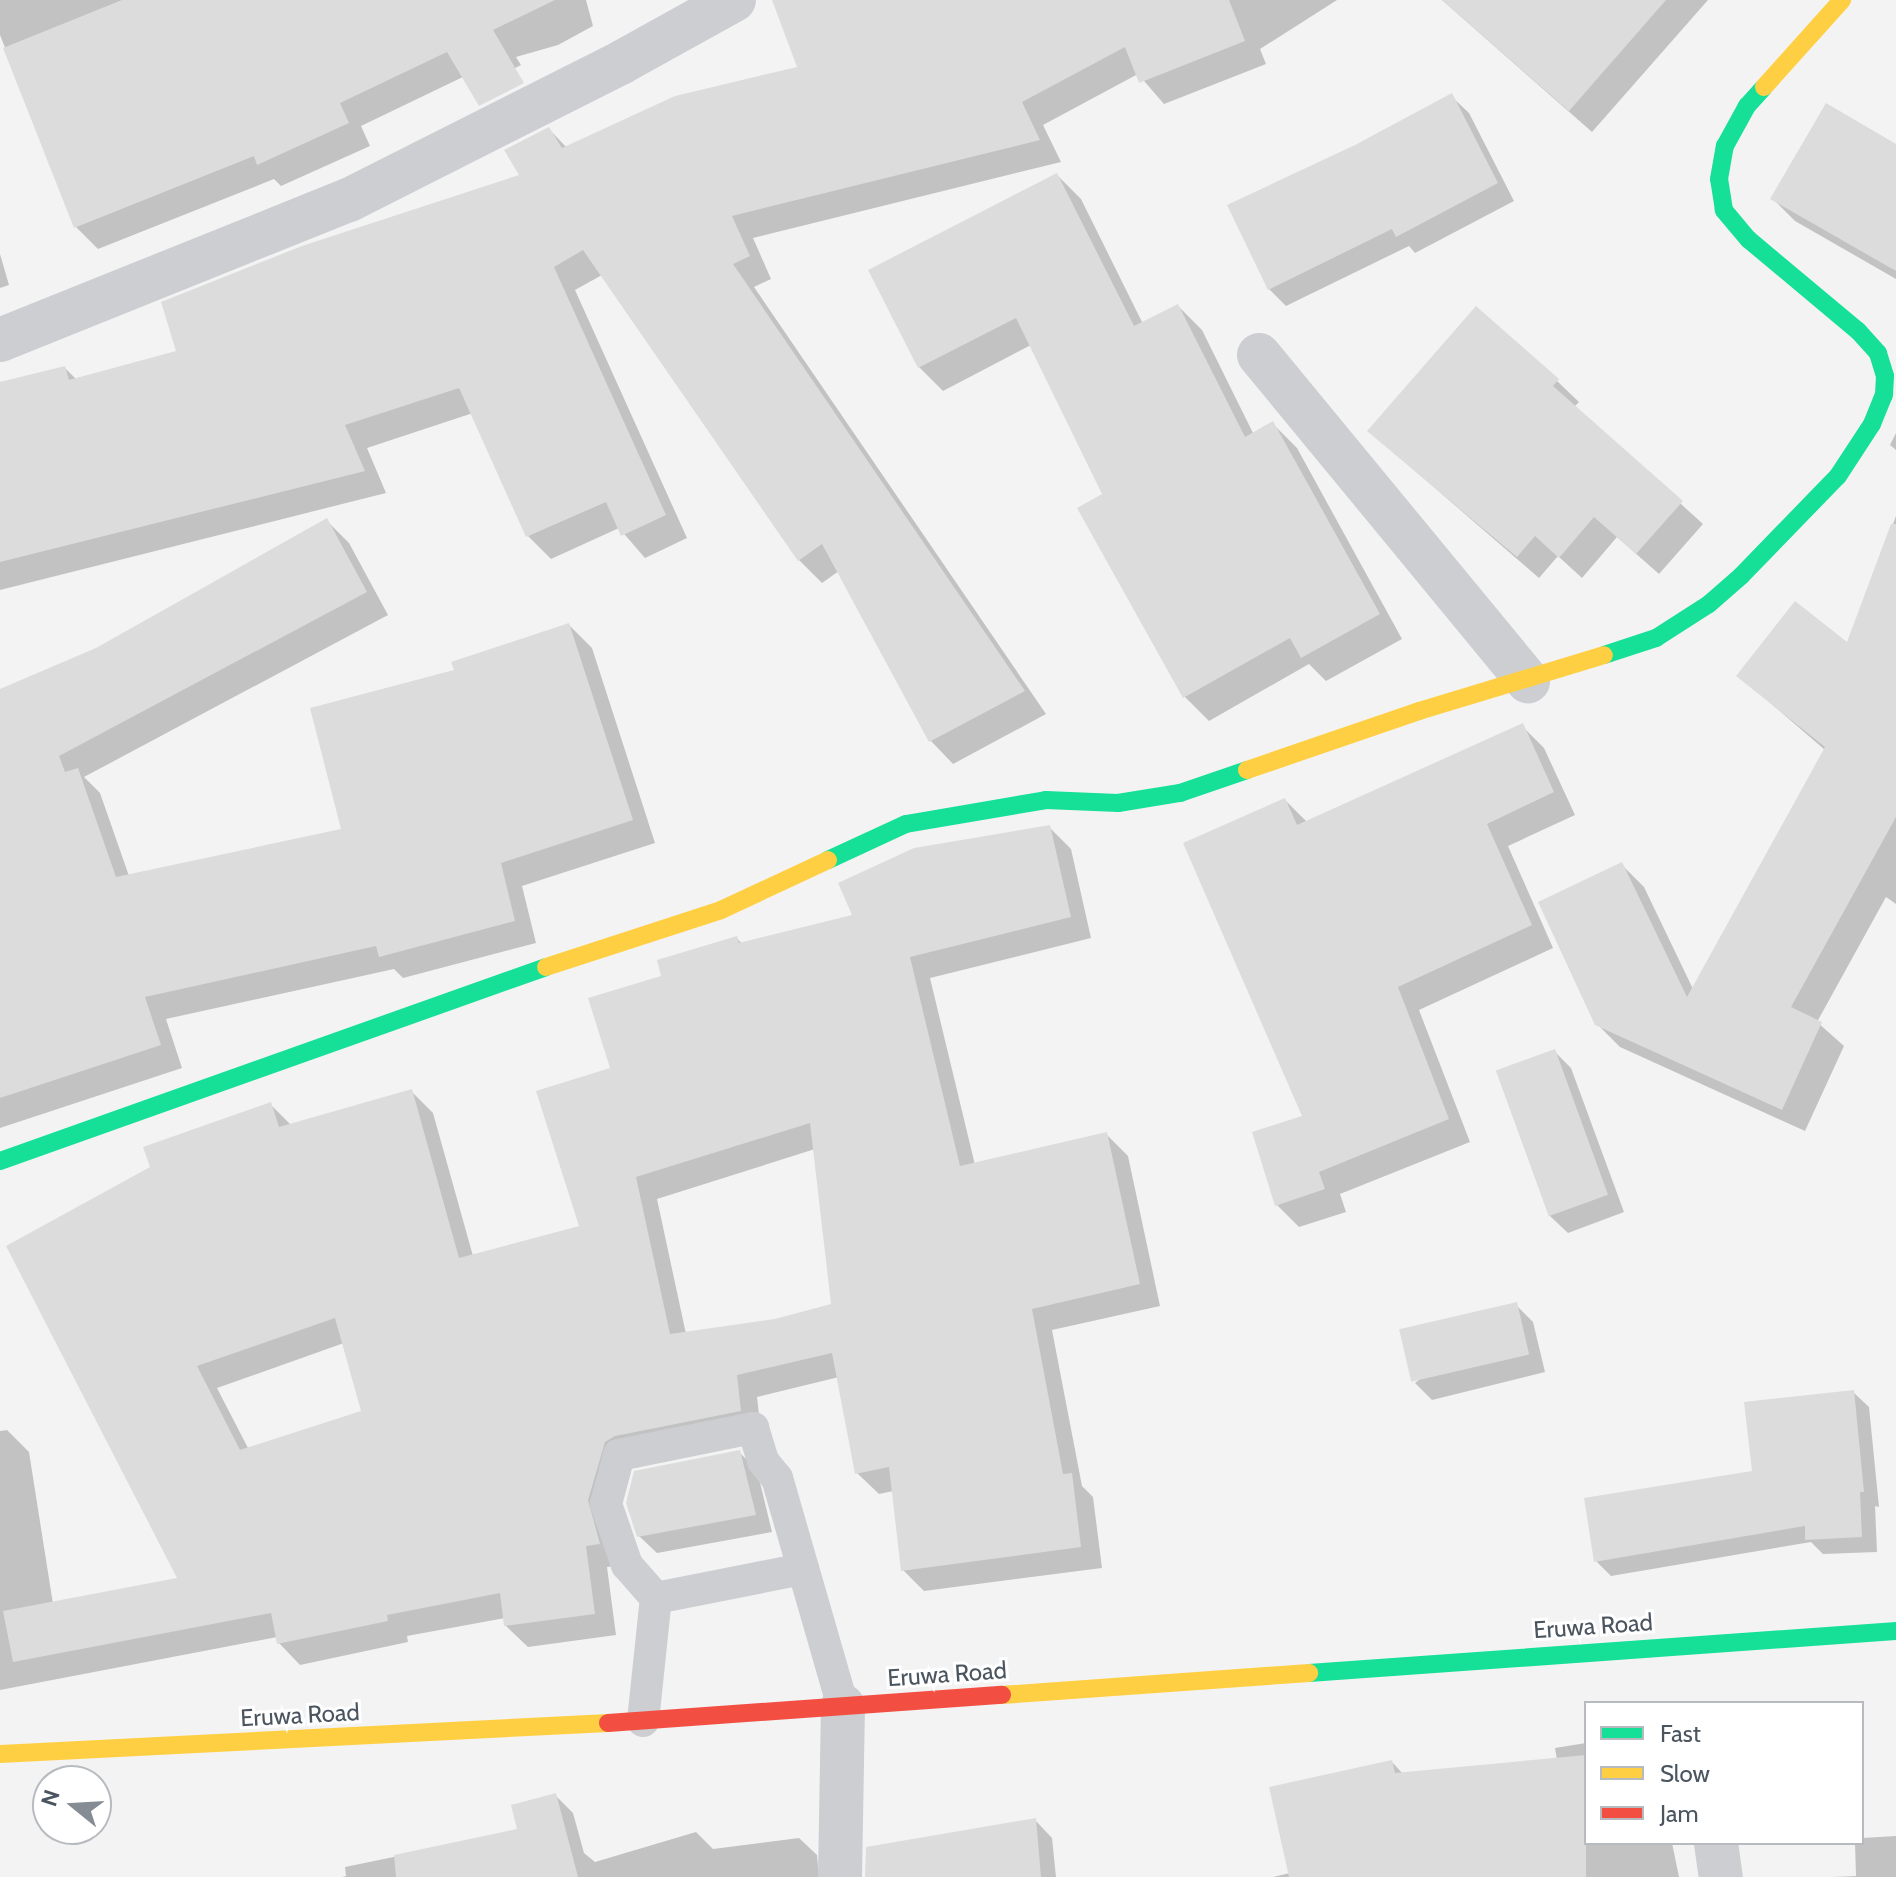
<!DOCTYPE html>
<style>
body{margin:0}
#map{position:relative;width:1896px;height:1877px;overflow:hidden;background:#f3f3f3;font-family:Cabin,sans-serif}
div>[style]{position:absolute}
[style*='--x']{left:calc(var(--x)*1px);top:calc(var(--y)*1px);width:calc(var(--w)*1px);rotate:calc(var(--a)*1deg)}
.shadow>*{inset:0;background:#0003}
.building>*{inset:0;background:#dcdcdd;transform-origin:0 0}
.lane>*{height:32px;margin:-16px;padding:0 16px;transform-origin:16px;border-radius:16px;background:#ccced1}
.street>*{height:44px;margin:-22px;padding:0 22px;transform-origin:22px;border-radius:22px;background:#ccced1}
.fast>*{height:18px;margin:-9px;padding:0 9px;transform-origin:9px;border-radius:9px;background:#16e098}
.slow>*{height:18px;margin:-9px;padding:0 9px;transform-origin:9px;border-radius:9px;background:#ffcf43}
.jam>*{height:18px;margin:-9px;padding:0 9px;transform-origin:9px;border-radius:9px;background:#f24e42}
span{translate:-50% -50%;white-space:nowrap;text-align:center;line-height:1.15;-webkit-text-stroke:6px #fff;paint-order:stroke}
.street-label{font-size:24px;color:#4a555f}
.legend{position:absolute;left:1584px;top:1701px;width:280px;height:144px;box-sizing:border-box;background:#fff;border:2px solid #b7bbbf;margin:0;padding:10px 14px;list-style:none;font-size:24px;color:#4a555f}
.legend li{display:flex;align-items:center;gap:16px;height:40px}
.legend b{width:40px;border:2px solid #b7bbbf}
.north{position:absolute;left:32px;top:1765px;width:80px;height:80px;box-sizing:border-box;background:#fff;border:2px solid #b7bbbf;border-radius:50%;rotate:288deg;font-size:22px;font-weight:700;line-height:32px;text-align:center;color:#4a555f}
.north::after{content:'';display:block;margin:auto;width:28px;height:36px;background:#858c93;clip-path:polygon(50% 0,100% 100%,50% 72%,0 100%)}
</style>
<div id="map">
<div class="shadow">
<div style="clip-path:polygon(0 0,586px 0,593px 26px,558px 45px,516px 57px,521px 65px,479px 87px,467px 75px,361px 126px,370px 146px,281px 186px,274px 179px,98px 249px,76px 227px,0 35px)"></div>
<div style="clip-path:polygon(774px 0,1337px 0,1260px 49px,1266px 64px,1164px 104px,1138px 74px,1043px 125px,1061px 162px,753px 238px,771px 279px,754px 287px,1046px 714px,953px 764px,931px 741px,839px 571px,822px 583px,799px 560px,602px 275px,575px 290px,687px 538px,645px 558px,619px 528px,551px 559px,528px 536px,473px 413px,367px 448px,386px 493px,0 590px,0 384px,65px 368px,77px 380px,179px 352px,522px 176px,549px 129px,567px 148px,800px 68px)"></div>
<div style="clip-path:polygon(1442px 0,1708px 0,1592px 132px)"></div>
<div style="clip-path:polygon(1451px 96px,1469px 113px,1514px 201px,1415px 253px,1409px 246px,1286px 306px,1269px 289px,1356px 146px)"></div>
<div style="clip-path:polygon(1896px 146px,1896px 279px,1795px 221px,1773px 199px)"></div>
<div style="clip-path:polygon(1057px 175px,1081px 199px,1143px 324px,1178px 306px,1202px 330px,1254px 435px,1273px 424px,1297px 448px,1402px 639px,1326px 681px,1309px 664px,1209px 721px,1185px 697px,1080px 508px,1105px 494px,1031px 345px,943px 391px,919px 367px)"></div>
<div style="clip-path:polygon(0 254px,9px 285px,0 288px)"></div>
<div style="clip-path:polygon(1557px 381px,1579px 402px,1574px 407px,1703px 524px,1659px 574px,1617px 537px,1582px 578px,1558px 556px,1539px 578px,1369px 431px)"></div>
<div style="clip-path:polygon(1896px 433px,1896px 450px,1890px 445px)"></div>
<div style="clip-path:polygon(1896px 516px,1896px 904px,1886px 897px,1817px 1022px,1844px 1046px,1805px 1131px,1620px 1047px,1597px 1024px,1621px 864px,1644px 887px,1693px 989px,1825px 750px,1739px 676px,1848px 645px)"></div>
<div style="clip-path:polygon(327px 521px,349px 543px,388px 615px,84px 777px,100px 793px,129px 876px,343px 831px,457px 672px,569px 625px,592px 648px,655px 843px,522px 886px,536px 943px,403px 978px,394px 969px,166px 1019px,182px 1068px,0 1128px,0 690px,96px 650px)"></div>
<div style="clip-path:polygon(1522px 726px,1544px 748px,1575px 815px,1508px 846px,1553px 948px,1419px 1010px,1470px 1142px,1340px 1194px,1346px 1212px,1299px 1227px,1277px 1205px,1304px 1117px,1285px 800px,1307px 822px)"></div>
<div style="clip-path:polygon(evenodd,1049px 827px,1071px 849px,1091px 938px,930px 978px,975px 1165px,1106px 1134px,1128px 1156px,1160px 1306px,1052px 1330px,1082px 1486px,1093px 1497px,1102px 1568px,924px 1591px,903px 1570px,893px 1491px,879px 1494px,857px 1473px,839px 1377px,757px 1397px,761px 1432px,627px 1463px,608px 1523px,620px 1565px,607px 1567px,616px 1635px,528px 1647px,506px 1626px,505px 1618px,407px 1636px,408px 1642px,300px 1665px,279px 1643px,277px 1637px,0 1690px,0 1431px,7px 1430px,29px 1452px,53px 1604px,180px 1580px,9px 1247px,271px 1105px,291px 1125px,411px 1091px,433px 1113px,473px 1256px,581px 1228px,612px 1069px,664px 977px,737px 938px,742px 944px,855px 916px,1049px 827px,815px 1149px,834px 1306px,775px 1321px,686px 1334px,657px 1199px,815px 1149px,1049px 827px,344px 1343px,364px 1413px,249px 1450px,217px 1388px,344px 1343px)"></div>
<div style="clip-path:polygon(1554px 1051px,1571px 1068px,1624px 1212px,1568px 1233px,1550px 1216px)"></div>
<div style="clip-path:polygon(1516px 1305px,1533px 1322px,1545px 1372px,1432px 1400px,1415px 1383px)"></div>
<div style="clip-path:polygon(1853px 1392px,1869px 1407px,1879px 1507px,1875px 1506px,1877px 1552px,1823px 1554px,1811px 1542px,1611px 1576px,1596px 1561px,1754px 1473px)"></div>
<div style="clip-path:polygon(739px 1452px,757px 1470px,772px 1532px,657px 1553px,639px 1536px)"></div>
<div style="clip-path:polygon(1586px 1743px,1586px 1843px,1672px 1843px,1679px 1877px,1273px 1877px,1290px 1873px,1392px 1762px,1404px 1775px,1557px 1760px,1555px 1748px)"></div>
<div style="clip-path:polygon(555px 1795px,573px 1813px,584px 1853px,595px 1862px,696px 1832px,713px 1849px,799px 1838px,817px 1855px,819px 1877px,342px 1877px,346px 1876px,345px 1867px,520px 1831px)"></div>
<div style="clip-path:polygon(1035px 1820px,1052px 1838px,1056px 1877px,916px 1877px)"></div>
<div style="clip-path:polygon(1896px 1836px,1896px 1877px,1833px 1877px,1856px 1876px,1855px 1843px,1862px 1843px,1862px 1838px)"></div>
</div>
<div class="building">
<div style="clip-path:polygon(122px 0,555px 0,493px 30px,524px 83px,479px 106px,447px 52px,340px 103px,349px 123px,257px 165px,254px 156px,74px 228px,3px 48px)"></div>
<div style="clip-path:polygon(772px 0,1229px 0,1245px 41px,1139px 83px,1125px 47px,1022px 102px,1040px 140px,732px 216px,750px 256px,733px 264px,1025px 691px,929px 742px,822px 544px,798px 561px,583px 250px,554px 267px,666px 515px,621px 536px,606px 502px,526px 537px,459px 388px,345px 425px,365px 471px,0 562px,0 382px,65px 366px,69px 380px,176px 351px,161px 302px,302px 246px,519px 175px,504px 150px,549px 127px,562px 148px,675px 96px,797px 67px)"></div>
<div style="clip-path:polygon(1442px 0,1666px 0,1569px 111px)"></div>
<div style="clip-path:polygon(1452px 93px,1498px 183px,1396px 237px,1392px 229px,1268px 290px,1227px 205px,1355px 145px)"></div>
<div style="clip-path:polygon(1826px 103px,1896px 144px,1896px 271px,1770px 199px)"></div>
<div style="clip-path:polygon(1057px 173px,1134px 326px,1178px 304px,1245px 437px,1273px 421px,1380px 614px,1301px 658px,1290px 638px,1183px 698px,1077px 508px,1102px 494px,1016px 318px,918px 368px,868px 270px)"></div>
<div style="clip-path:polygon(1476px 306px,1559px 379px,1553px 386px,1683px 501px,1636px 554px,1594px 517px,1559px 558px,1535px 536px,1517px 557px,1367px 431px)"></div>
<div style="clip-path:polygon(327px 518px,367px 592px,59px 756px,65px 772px,78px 768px,116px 877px,341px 829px,310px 708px,454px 670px,451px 662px,569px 623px,633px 820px,501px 863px,515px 921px,379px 957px,376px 946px,145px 997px,161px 1045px,0 1098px,0 689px,96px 648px)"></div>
<div style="clip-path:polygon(1891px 524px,1896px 524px,1896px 817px,1791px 1007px,1822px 1022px,1782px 1110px,1595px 1025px,1538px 902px,1622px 862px,1687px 997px,1825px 747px,1736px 676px,1795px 601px,1847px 642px)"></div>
<div style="clip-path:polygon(1523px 723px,1554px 792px,1487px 824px,1532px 925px,1398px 987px,1449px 1119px,1319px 1172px,1325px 1189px,1275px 1206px,1252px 1132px,1302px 1116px,1183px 843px,1285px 798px,1297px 825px)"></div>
<div style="clip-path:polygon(evenodd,1050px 825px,1071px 917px,910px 957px,960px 1166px,1107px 1132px,1140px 1284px,1032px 1309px,1063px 1474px,1072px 1473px,1081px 1547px,901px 1571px,889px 1467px,855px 1474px,832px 1353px,737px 1375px,741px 1411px,615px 1436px,605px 1442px,588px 1500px,600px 1544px,586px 1546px,595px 1614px,504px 1626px,500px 1593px,387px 1615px,388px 1621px,277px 1644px,271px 1613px,13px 1662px,3px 1611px,177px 1578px,6px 1246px,150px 1167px,143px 1147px,271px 1102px,279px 1127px,412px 1089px,459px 1258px,579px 1226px,536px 1091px,610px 1068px,588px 998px,661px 976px,657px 960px,737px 936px,739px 943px,852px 915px,838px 883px,914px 848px,1050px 825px,810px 1123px,831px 1304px,775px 1319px,670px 1334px,636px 1177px,810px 1123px,1050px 825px,335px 1318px,361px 1411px,240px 1450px,197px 1366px,335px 1318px)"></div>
<div style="left:1555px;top:1049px;width:155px;height:63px;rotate:70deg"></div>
<div style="left:1517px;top:1302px;width:54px;height:121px;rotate:77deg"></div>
<div style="clip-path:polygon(1854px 1390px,1864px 1492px,1860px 1492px,1862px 1537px,1805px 1540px,1805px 1526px,1594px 1562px,1584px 1498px,1752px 1471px,1744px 1402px)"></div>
<div style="clip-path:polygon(740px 1450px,756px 1515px,637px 1537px,626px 1503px,634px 1471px)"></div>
<div style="clip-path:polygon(1586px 1755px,1586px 1877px,1289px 1877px,1269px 1787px,1392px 1760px,1395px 1773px)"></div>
<div style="clip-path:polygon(556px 1793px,578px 1877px,396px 1877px,394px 1855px,517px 1829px,511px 1805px)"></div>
<div style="clip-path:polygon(1036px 1818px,1041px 1877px,865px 1877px,866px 1847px)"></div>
</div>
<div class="lane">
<div style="--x:656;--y:1598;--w:150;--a:-11.2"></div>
<div style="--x:643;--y:1721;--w:124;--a:-84"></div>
<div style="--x:656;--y:1598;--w:44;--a:-131.3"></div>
<div style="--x:627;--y:1565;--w:65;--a:-109"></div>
<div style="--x:606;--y:1504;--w:51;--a:-75.1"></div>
<div style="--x:619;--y:1455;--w:137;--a:-11.4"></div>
<div style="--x:753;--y:1428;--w:34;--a:73"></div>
<div style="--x:763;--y:1461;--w:22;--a:51"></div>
<div style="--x:777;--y:1478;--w:237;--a:73.9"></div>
</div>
<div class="street">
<div style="--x:0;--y:340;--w:376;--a:-21.9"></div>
<div style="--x:349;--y:200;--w:306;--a:-26.8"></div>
<div style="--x:622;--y:62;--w:128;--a:-29"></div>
<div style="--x:1259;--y:355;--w:423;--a:50.5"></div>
<div style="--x:1716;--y:1843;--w:34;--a:82"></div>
<div style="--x:840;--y:1877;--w:171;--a:-89"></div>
</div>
<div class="fast">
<div style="--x:1604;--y:655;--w:55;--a:-18.1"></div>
<div style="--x:1656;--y:638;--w:63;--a:-32.7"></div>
<div style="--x:1709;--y:604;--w:43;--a:-41.2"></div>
<div style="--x:1741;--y:576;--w:139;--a:-45.9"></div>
<div style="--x:1838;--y:476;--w:62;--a:-56.8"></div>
<div style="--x:1872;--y:424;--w:31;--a:-68"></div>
<div style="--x:1884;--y:395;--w:19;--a:-87"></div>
<div style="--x:1885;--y:376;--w:24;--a:-107"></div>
<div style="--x:1878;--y:353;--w:30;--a:-132"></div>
<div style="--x:1858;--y:331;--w:143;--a:-140.1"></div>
<div style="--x:1748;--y:239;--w:38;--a:-130"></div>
<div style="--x:1724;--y:210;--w:31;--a:-99"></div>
<div style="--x:1719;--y:179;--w:34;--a:-80"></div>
<div style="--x:1725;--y:146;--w:46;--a:-61.2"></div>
<div style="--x:1747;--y:106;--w:25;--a:-48"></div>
<div style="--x:828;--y:860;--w:86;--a:-24.8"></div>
<div style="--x:906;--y:824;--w:142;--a:-9.7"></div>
<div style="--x:1046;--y:800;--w:72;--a:2.4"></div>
<div style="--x:1118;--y:803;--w:63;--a:-9.2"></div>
<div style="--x:1180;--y:793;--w:71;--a:-18.9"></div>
<div style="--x:0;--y:1161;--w:579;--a:-19.56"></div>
<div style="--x:1309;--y:1673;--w:589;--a:-4.09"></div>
</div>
<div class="slow">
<div style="--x:1764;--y:87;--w:117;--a:-48.1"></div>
<div style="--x:1247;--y:770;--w:182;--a:-18.9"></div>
<div style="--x:1419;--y:711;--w:193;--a:-16.8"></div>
<div style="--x:546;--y:967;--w:184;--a:-18"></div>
<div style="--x:721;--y:910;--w:118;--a:-25"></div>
<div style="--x:1002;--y:1695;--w:308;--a:-4.1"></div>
<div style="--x:0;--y:1754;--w:609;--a:-2.92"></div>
</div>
<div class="jam">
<div style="--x:608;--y:1723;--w:395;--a:-4.1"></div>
</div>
<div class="street-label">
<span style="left:1593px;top:1626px;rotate:-4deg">Eruwa Road</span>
<span style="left:947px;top:1674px;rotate:-4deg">Eruwa Road</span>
<span style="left:300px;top:1715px;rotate:-3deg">Eruwa Road</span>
</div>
<ul class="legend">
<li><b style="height:10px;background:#16e098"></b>Fast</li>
<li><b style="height:10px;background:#ffcf43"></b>Slow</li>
<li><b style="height:10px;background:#f24e42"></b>Jam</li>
</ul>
<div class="north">N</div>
</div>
